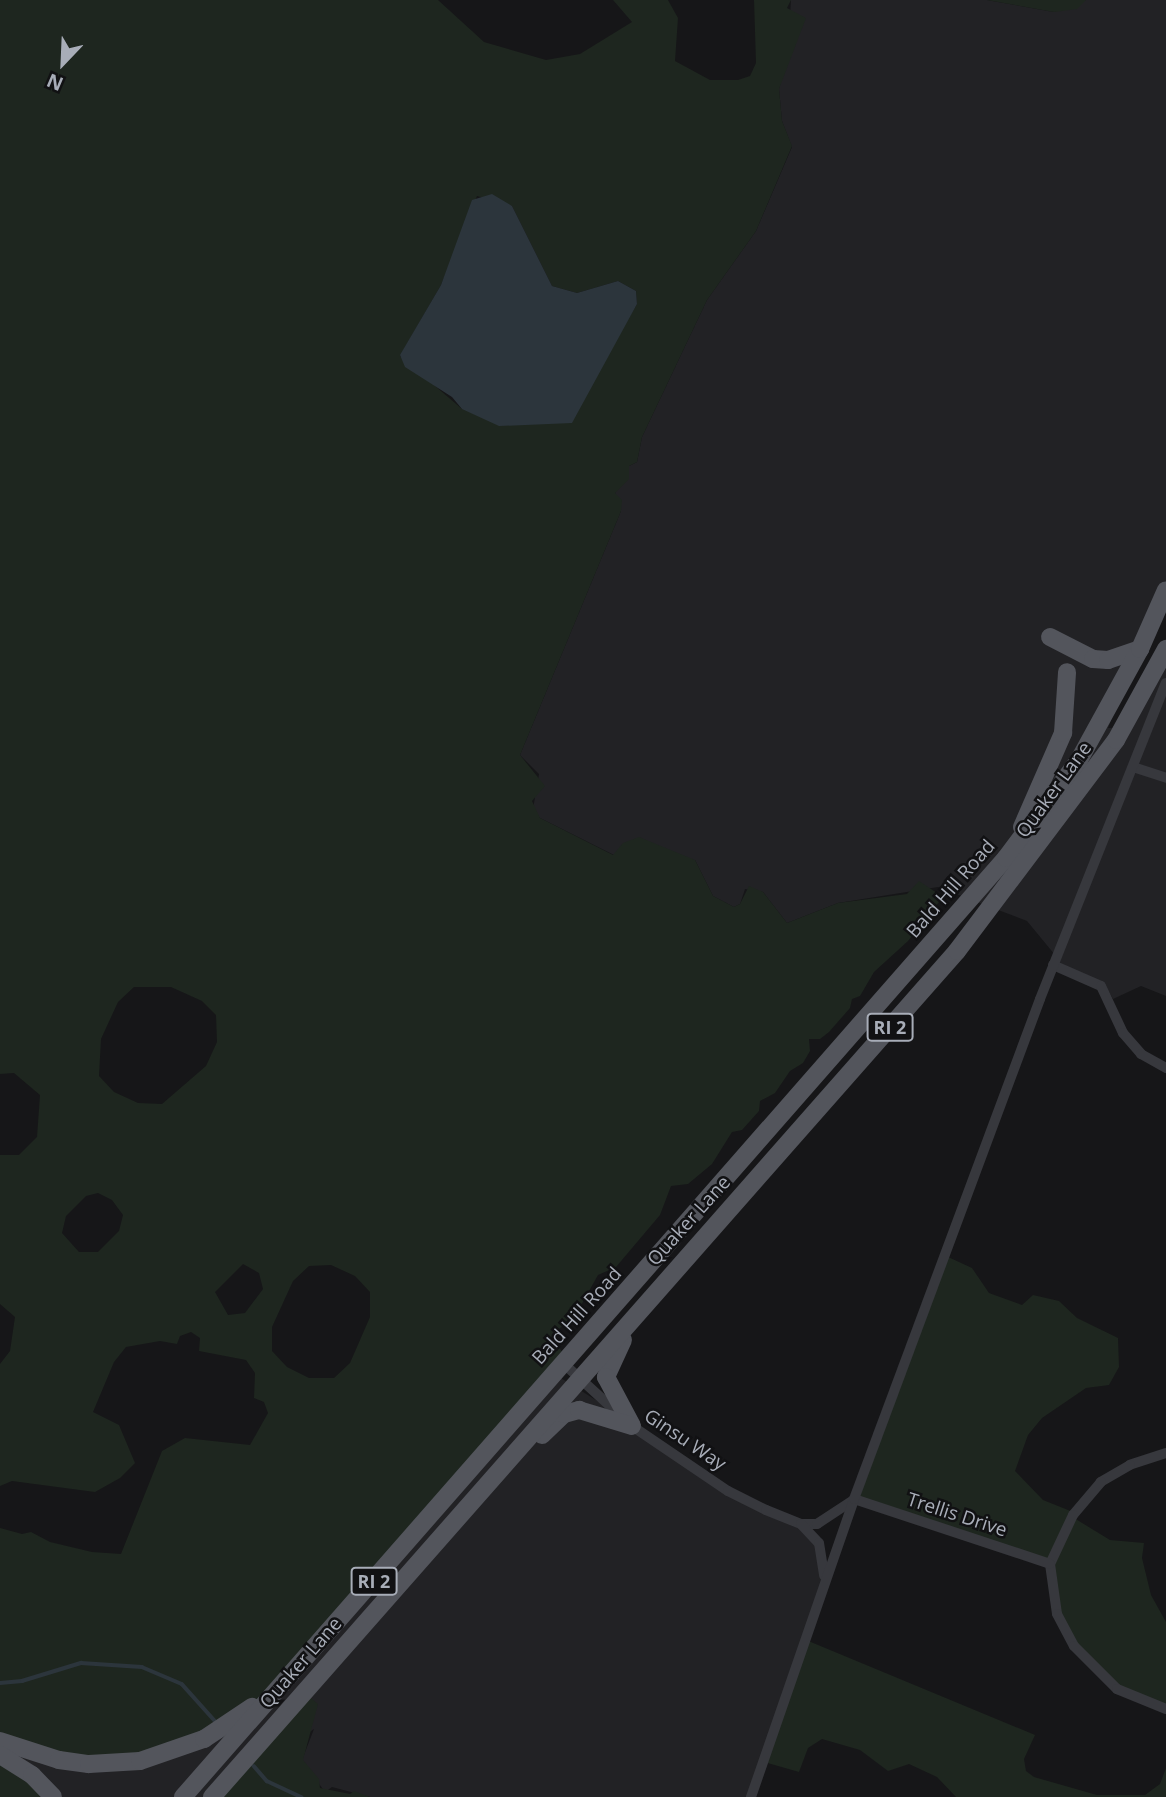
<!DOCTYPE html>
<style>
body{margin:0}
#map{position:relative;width:1166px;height:1797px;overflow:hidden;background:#161618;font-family:"Open Sans",sans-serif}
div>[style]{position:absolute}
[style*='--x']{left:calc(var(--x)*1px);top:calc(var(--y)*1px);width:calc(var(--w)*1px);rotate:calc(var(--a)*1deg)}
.built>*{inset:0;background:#222225}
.green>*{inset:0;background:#1e261f}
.water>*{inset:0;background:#2c353c}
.stream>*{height:3.5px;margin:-1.75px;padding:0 1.75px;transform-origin:1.75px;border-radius:1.75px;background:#2c353c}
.minor>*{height:10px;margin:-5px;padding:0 5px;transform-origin:5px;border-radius:5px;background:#37383d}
.primary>*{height:18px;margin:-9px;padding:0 9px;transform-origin:9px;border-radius:9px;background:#53555c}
span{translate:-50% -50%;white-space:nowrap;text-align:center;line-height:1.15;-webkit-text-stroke:5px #111113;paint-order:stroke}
.shield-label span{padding:2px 5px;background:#111113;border:2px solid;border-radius:5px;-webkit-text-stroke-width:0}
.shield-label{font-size:18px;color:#a8adb8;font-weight:700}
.street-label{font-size:19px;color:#a8adb8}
.north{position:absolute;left:28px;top:28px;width:70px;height:70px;-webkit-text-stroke:5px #111113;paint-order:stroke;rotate:203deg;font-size:19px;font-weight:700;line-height:28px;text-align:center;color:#a8adb8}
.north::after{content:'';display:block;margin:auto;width:24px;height:32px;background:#a8adb8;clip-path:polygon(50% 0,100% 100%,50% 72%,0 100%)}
</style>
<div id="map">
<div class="built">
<div style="clip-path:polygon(791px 0,987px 0,1054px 12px,1086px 0,1166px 0,1166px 587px,1108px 728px,1113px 728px,1166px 644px,1166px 996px,1141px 986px,1113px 999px,1109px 992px,1056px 967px,1055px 955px,1027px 921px,938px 887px,838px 903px,787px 923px,763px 892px,745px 889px,740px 904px,734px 907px,713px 896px,695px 860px,614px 855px,540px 818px,533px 809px,539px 774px,520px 755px,621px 511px,615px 493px,629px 466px,637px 462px,642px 437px,707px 300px,756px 231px,792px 147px,782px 121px,779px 89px,787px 61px)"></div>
<div style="clip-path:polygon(556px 1375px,626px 1419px,680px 1462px,805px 1527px,819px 1545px,823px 1582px,751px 1797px,370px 1797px,332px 1787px,325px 1792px,302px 1760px,314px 1729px,214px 1797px,51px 1797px,9px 1759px)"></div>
</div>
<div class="green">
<div style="clip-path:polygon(evenodd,0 0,438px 0,484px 42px,546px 60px,580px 54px,632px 22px,613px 0,668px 0,678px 18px,675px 61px,710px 80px,738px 80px,750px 76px,756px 63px,754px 0,791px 0,787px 8px,806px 18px,779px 89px,782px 121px,792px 146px,756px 231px,707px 300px,642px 437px,637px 462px,629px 466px,629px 479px,615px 493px,622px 500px,621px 511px,520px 755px,545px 786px,532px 801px,540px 818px,613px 855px,623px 843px,639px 837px,695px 860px,713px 896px,734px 907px,740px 904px,749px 886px,763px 892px,787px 923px,838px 903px,907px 894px,919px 881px,943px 897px,908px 941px,874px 972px,860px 996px,852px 999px,850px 1008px,829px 1032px,820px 1039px,809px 1039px,810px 1051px,803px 1063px,790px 1071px,775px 1093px,760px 1101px,759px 1111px,742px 1130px,732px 1132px,712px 1164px,688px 1184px,671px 1186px,660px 1215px,616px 1267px,598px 1275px,579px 1309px,555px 1333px,558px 1346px,570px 1363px,294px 1670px,216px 1733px,118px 1764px,0 1744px,0 1528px,22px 1534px,31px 1532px,50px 1542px,92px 1552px,121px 1554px,162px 1451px,185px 1438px,250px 1445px,268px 1413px,264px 1402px,254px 1398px,255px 1373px,246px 1360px,199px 1351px,200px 1338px,191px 1332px,180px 1336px,177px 1344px,160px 1341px,126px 1347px,114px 1362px,93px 1412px,119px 1425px,135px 1463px,120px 1478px,95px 1492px,12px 1481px,0 1486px,0 1364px,10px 1351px,15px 1317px,0 1304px,0 1155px,19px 1155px,37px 1137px,40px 1095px,14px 1073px,0 1074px,0 0,477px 196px,512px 206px,552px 286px,577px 293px,618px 281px,636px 291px,637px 304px,598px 370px,462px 409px,400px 356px,441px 285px,477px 196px,0 0,134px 987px,171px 987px,202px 1001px,216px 1015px,217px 1042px,206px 1066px,162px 1104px,138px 1103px,114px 1092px,99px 1076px,101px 1039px,118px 1002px,134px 987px,0 0,98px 1193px,112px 1200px,123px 1215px,119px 1231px,98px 1252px,79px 1252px,62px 1233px,66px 1216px,86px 1196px,98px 1193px,0 0,243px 1264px,259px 1273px,263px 1289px,245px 1313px,228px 1315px,215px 1292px,243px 1264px,0 0,331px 1265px,355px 1276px,370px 1292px,370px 1317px,350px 1363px,334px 1378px,309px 1378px,287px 1367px,272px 1351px,272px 1327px,293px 1281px,309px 1266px,331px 1265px)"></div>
<div style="clip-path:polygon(987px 0,1086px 0,1077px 9px,1054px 12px)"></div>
<div style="clip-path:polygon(946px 1256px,972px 1268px,989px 1293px,1022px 1305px,1033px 1295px,1059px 1301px,1077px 1318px,1118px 1338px,1119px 1367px,1109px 1385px,1086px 1388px,1042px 1418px,1028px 1435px,1015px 1471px,1043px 1500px,1073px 1512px,1074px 1518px,1110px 1540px,1144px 1543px,1142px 1558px,1151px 1595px,1166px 1622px,1166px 1710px,1112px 1688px,1056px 1618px,1049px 1568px,855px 1500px)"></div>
<div style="clip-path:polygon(806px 1640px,1035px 1735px,1024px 1759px,1026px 1771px,1034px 1777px,1097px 1795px,1145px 1795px,1160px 1784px,1166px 1768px,1166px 1797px,956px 1797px,937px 1777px,909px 1764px,888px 1771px,860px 1750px,822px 1739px,808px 1748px,799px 1772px,764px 1762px)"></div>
<div style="clip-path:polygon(306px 1694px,318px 1704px,303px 1760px,319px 1779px,320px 1788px,350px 1794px,354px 1791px,370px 1797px,214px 1797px)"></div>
<div style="clip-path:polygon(0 1756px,51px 1797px,0 1797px)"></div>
</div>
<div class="water">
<div style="clip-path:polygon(492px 194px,512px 206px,552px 286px,577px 293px,618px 281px,636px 291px,637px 304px,572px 423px,499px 426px,462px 409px,452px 397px,405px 367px,400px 355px,441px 285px,472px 200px)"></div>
</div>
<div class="stream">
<div style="--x:0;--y:1683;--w:22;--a:-5"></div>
<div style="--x:22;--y:1681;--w:62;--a:-17"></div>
<div style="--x:81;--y:1663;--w:61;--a:3.8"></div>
<div style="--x:142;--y:1667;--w:43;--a:23"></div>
<div style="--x:182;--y:1684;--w:52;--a:48.1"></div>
<div style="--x:254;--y:1766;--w:20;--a:49"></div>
<div style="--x:267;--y:1781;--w:38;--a:25"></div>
</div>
<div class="minor">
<div style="--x:1133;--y:767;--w:35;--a:18"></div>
<div style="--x:1053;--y:965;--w:52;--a:23.6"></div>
<div style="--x:1101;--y:986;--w:52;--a:64.9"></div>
<div style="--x:1123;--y:1033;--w:28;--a:49"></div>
<div style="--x:1141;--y:1054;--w:29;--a:29"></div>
<div style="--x:563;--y:1363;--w:93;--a:42.4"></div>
<div style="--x:632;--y:1426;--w:116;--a:34.1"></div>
<div style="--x:728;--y:1491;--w:42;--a:26.6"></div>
<div style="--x:766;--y:1510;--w:38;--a:22"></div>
<div style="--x:801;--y:1524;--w:16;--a:0"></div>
<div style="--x:817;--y:1524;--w:42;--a:-33.3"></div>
<div style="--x:1166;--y:1453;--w:38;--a:162"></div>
<div style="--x:1130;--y:1465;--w:34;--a:150"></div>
<div style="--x:1101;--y:1482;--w:43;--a:130.3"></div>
<div style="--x:1073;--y:1515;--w:54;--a:115.1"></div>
<div style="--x:1050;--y:1564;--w:50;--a:82"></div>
<div style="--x:1057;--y:1614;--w:36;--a:62"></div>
<div style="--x:1074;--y:1646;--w:61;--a:45"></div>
<div style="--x:1117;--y:1689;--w:53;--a:22.2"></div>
<div style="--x:854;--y:1499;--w:206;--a:18.3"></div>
<div style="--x:801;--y:1524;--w:26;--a:47"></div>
<div style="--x:819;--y:1543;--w:33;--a:81"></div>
<div style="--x:751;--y:1797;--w:315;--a:-70.9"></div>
<div style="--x:854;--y:1499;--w:533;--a:-69.59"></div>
<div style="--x:1040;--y:999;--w:340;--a:-68.3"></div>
</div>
<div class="primary">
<div style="--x:1050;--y:637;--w:48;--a:27.1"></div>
<div style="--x:1093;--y:659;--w:15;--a:4"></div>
<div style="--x:1108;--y:660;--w:34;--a:-19"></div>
<div style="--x:1022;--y:827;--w:103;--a:-66.4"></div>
<div style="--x:1063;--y:733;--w:61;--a:-86.2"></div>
<div style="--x:623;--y:1340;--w:41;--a:114.7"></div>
<div style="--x:606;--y:1377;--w:55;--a:62"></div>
<div style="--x:542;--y:1435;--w:30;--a:-44"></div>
<div style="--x:564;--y:1414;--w:16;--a:-15"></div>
<div style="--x:579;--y:1410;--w:55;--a:16.8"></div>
<div style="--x:0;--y:1741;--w:62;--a:17.9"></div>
<div style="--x:59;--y:1760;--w:30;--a:8"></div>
<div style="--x:89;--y:1764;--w:51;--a:-3.4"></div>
<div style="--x:140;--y:1761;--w:68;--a:-19"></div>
<div style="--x:204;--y:1739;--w:58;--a:-33.7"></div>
<div style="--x:0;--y:1755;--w:38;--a:32"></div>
<div style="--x:32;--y:1775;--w:30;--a:46"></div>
<div style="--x:183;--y:1797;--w:1249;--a:-48.77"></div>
<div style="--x:1006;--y:858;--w:122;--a:-53.3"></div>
<div style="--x:1079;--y:760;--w:127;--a:-61.2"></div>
<div style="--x:1140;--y:649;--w:64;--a:-66.2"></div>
<div style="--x:212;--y:1797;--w:1127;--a:-48.63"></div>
<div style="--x:957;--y:951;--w:264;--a:-53"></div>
<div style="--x:1116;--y:740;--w:104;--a:-61.2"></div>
</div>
<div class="shield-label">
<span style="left:890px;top:1027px">RI 2</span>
<span style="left:374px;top:1581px">RI 2</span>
</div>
<div class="street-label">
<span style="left:1054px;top:790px;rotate:-54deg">Quaker Lane</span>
<span style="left:951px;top:889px;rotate:-49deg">Bald Hill Road</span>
<span style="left:689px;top:1221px;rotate:-48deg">Quaker Lane</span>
<span style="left:577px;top:1316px;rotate:-48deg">Bald Hill Road</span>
<span style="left:685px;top:1440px;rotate:34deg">Ginsu Way</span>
<span style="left:957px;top:1515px;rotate:18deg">Trellis Drive</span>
<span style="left:301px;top:1663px;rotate:-49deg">Quaker Lane</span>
</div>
<div class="north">N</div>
</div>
